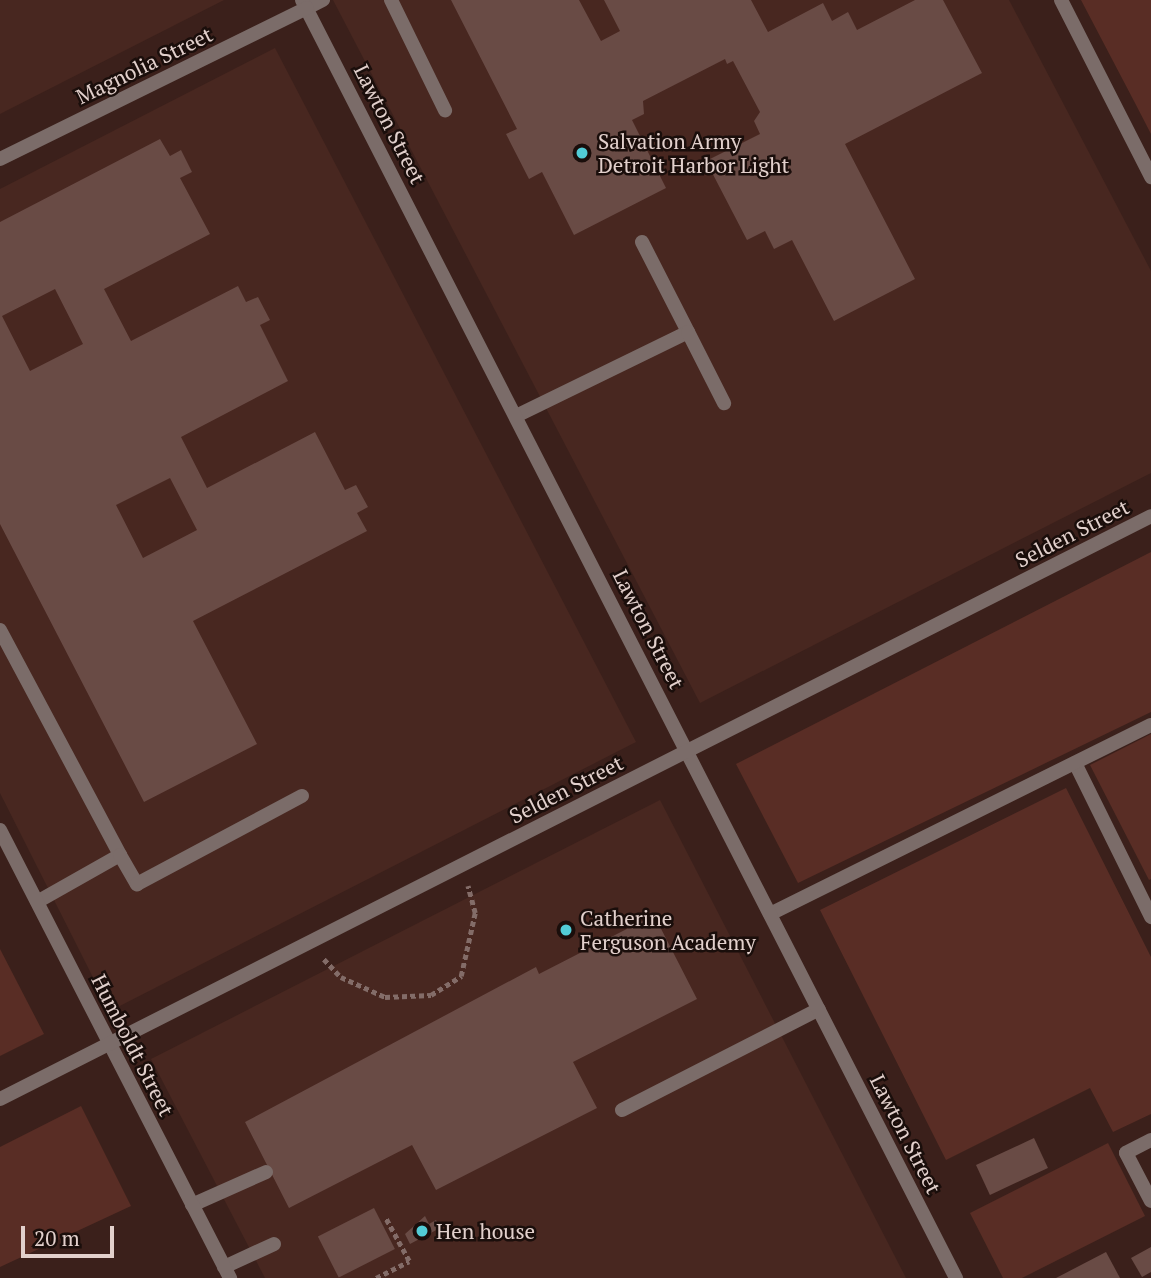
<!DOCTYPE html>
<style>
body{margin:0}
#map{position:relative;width:1151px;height:1278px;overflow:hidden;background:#3b201b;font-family:"PT Serif",serif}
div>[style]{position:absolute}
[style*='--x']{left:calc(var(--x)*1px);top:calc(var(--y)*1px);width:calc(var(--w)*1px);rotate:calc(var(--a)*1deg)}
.built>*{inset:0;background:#482720}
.green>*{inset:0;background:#592d25}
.building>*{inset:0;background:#694b45;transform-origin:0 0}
.path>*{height:4.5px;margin-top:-2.25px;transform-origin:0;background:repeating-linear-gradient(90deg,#836c68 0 5px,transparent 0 8.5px)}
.service>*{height:14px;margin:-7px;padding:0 7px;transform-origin:7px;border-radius:7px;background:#7b6c69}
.minor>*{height:14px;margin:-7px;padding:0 7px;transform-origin:7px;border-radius:7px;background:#7b6c69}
.tertiary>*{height:14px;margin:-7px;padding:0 7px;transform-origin:7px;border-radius:7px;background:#7b6c69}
.dots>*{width:19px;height:19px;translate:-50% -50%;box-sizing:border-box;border:4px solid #1a0e0b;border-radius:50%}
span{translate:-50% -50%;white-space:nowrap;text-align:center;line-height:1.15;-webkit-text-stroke:5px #1a0e0b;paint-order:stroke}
.street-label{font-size:21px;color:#e2d0cc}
.poi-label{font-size:21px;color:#e2d0cc}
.left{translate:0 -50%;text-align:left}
.scale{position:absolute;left:21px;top:1226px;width:93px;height:32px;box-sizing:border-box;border:4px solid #e2d0cc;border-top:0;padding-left:9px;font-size:21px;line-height:24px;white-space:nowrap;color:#e2d0cc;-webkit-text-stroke:5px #1a0e0b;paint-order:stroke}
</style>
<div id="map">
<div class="built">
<div style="clip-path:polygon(0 0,224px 0,0 114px)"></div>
<div style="clip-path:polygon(333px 0,1009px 0,1151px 271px,1151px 473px,700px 703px)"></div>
<div style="clip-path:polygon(275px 48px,636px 742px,110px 1011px,0 793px,0 189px)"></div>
<div style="clip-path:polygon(660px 800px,906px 1278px,265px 1278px,151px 1059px)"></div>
</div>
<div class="green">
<div style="clip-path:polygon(1081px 0,1151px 0,1151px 134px,1135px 103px)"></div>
<div style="clip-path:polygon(1151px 552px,1151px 712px,798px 883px,736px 764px)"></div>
<div style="clip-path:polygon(1151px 734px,1151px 879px,1149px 880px,1090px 765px)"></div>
<div style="clip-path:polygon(1066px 788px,1151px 957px,1151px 1114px,1113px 1132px,1090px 1088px,946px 1160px,820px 910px)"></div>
<div style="clip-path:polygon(0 949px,44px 1034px,0 1056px)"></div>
<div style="clip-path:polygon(81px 1106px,131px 1206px,0 1267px,0 1147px)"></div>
<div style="clip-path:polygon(1108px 1143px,1145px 1216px,1022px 1278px,1003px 1278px,970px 1213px)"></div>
</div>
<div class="building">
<div style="clip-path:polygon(451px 0,579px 0,601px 41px,620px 31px,604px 0,751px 0,768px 32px,823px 3px,832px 21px,848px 12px,857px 30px,915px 0,943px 0,982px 73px,845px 144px,915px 279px,834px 321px,792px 240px,774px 249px,765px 231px,747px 240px,706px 161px,760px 134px,754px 121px,760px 112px,733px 61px,727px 64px,725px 59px,643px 101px,644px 114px,632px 120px,666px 188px,574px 235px,542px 172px,529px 179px,506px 134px,517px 129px)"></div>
<div style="clip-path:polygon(evenodd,160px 139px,170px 156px,181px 150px,192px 172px,180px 178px,210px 234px,104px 289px,131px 341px,238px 286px,246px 302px,258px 297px,270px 320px,260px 325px,288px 381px,181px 437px,207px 488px,315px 432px,345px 490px,356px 485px,368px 507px,357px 513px,367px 531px,193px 621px,257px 744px,144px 802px,0 524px,0 222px,160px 139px,55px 289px,83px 344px,30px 371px,2px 316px,55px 289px,160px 139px,170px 478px,197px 530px,143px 558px,116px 505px,170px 478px)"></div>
<div style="clip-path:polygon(654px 915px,697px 999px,573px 1062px,597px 1108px,436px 1190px,412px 1145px,289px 1208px,245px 1122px,536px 967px,539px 974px)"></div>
<div style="left:1034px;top:1138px;width:33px;height:64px;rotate:65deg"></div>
<div style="left:374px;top:1208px;width:46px;height:63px;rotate:63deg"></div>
<div style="clip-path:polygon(425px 1216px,429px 1224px,436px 1220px,440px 1228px,410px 1244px,405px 1234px)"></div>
<div style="clip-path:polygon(1151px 1247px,1151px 1272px,1142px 1277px,1131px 1258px)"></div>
<div style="clip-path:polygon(1106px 1252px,1120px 1278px,1056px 1278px)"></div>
</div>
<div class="path">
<div style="--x:324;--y:959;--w:25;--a:47"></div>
<div style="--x:341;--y:977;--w:48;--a:24.4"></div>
<div style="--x:385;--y:997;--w:46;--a:-2.5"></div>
<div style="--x:431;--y:995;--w:36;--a:-32"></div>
<div style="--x:461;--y:976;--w:65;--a:-77.5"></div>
<div style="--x:475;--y:913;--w:28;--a:-105"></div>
<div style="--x:376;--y:1278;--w:37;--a:-27"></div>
<div style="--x:409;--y:1261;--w:48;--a:-118.7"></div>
</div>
<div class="service">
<div style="--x:391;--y:0;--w:123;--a:63.9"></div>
<div style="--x:307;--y:8;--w:18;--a:-27"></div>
<div style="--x:642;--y:242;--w:101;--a:62.9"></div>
<div style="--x:516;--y:416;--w:191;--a:-26"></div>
<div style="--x:688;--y:332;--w:80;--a:63.1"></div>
<div style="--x:0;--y:630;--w:255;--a:61.9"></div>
<div style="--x:120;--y:855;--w:95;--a:150.5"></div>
<div style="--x:1075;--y:763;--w:172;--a:63.7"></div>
<div style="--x:120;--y:855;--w:34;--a:60"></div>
<div style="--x:137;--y:884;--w:187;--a:-28.1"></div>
<div style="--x:770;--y:914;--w:425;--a:-26.4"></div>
<div style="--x:622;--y:1110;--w:221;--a:-27.1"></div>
<div style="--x:1151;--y:1140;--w:28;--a:153"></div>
<div style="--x:1126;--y:1153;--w:54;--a:62.5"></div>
<div style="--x:192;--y:1205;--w:81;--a:-24"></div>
<div style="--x:224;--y:1267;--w:55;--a:-24.7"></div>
</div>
<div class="minor">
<div style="--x:302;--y:0;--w:1436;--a:62.9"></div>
<div style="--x:0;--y:159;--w:342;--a:-26.2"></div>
<div style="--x:0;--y:830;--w:504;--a:62.82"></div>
<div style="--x:0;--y:1099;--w:1290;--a:-26.86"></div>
</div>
<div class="tertiary">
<div style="--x:1061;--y:0;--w:199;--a:63"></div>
</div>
<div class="dots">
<div style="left:582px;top:153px;background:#52ccd6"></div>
<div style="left:566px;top:930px;background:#52ccd6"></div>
<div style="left:422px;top:1231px;background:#52ccd6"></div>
</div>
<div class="street-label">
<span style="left:144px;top:65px;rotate:-26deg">Magnolia Street</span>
<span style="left:390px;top:124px;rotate:63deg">Lawton Street</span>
<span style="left:1072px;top:533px;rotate:-27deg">Selden Street</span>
<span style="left:649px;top:629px;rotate:63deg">Lawton Street</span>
<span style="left:566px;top:789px;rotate:-27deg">Selden Street</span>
<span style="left:133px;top:1045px;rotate:63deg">Humboldt Street</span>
<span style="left:906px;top:1134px;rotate:63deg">Lawton Street</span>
</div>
<div class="poi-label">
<span class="left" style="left:598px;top:153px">Salvation Army<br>Detroit Harbor Light</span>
<span class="left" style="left:580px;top:930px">Catherine<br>Ferguson Academy</span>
<span class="left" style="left:436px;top:1231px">Hen house</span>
</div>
<div class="scale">20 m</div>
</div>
